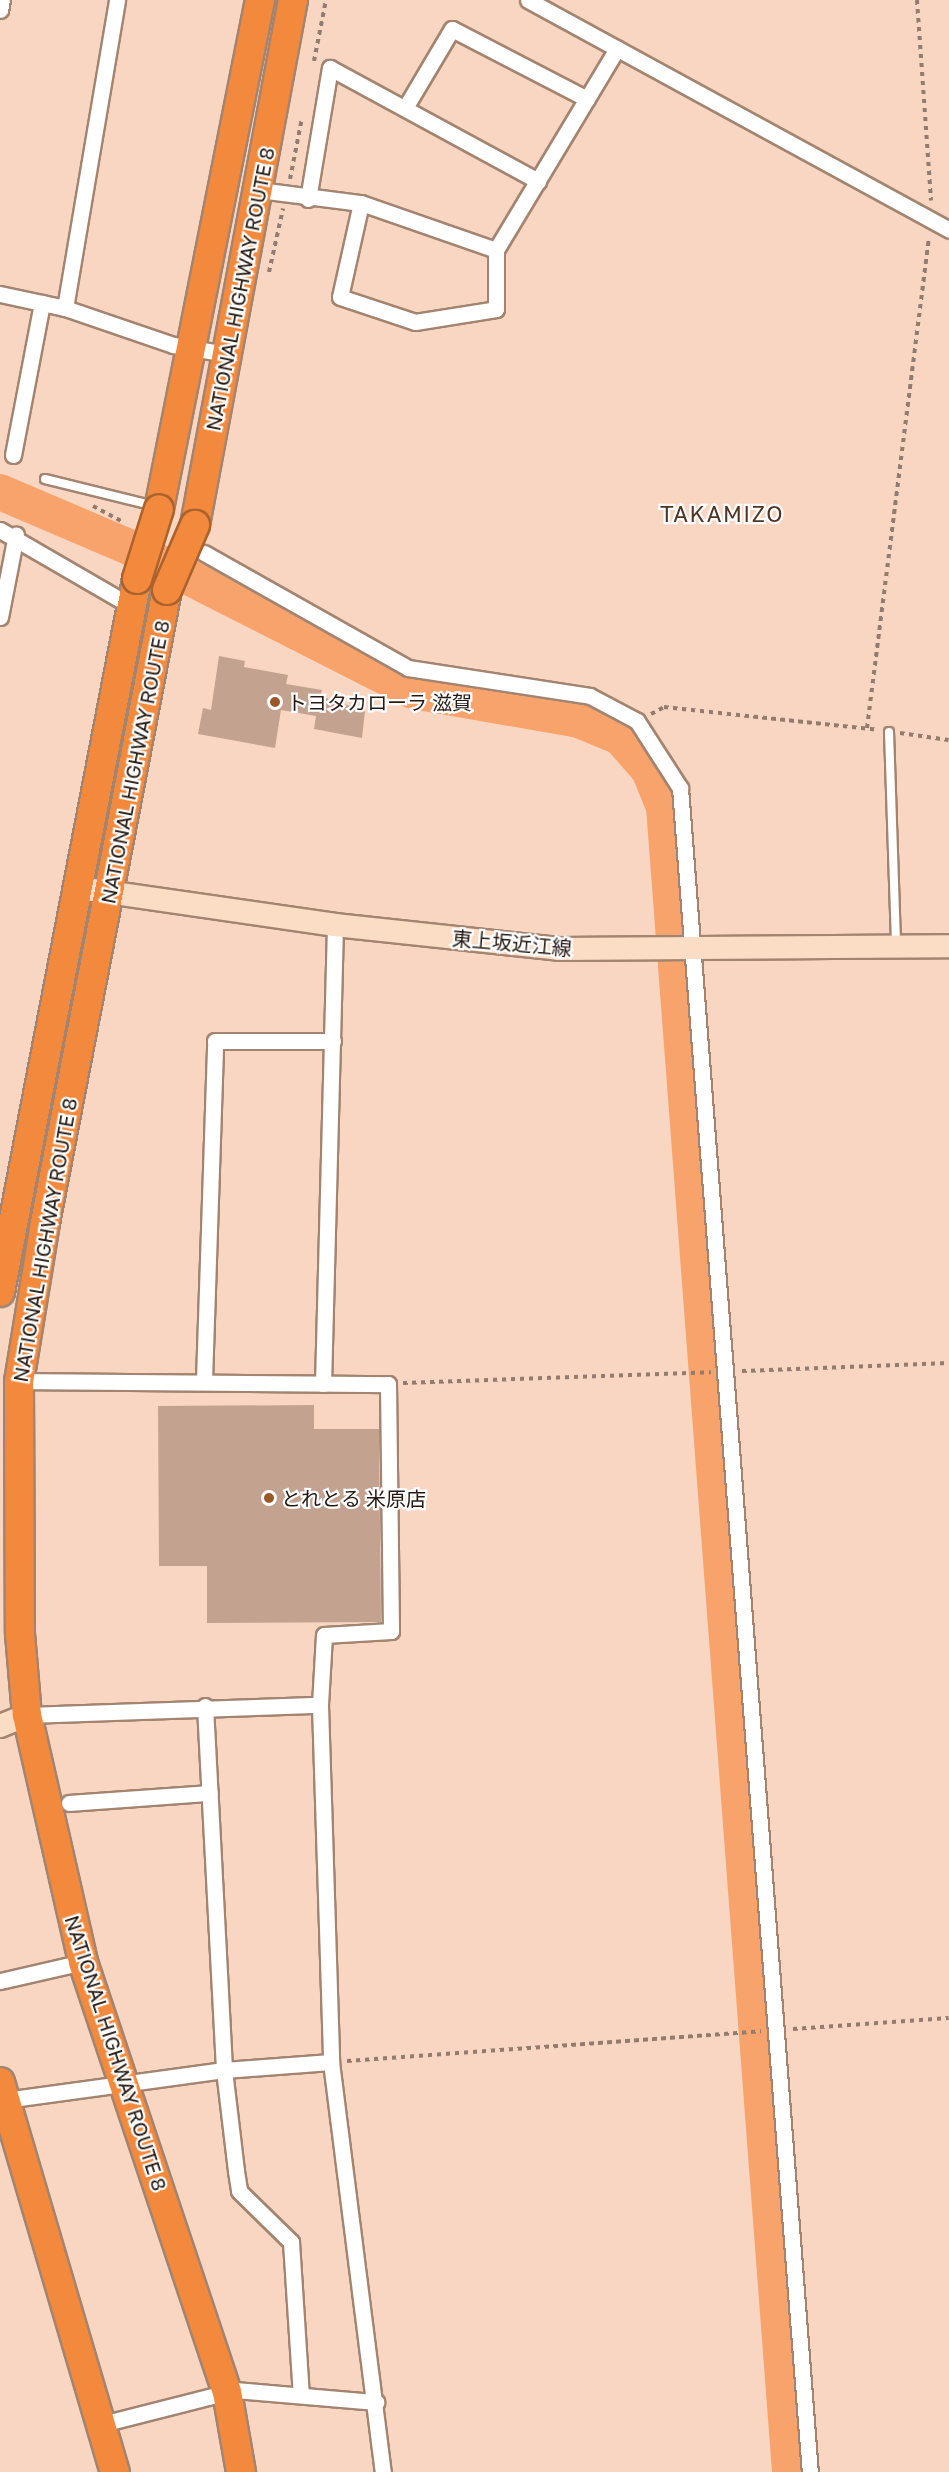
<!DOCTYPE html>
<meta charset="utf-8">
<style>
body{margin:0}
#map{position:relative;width:949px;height:2472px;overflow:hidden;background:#f8d6c2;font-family:"Golos Text","Noto Sans JP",sans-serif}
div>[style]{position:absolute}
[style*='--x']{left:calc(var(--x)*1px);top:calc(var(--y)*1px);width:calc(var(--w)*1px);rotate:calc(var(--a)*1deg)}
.river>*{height:36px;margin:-18px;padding:0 18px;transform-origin:18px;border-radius:18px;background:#f8a36b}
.building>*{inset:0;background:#c3a390}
.path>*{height:4px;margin-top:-2px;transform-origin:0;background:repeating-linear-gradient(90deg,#937b6d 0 4.5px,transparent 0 9px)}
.roads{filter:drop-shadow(2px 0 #a28471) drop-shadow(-2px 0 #a28471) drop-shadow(0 2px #a28471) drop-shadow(0 -2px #a28471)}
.lane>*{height:8px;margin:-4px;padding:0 4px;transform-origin:4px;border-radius:4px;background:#fff}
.street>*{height:15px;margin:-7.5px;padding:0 7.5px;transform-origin:7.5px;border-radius:7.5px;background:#fff}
.secondary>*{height:22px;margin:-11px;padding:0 11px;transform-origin:11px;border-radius:11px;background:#fbdcc4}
.highway>*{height:28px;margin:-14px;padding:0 14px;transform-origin:14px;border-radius:14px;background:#f3893c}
.bridges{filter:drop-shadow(2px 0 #ab622d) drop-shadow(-2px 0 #ab622d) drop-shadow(0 2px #ab622d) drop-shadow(0 -2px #ab622d)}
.highway-bridge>*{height:28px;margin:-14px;padding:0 14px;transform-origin:14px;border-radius:14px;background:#f3893c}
.dots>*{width:16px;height:16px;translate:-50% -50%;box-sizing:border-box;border:3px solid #fff;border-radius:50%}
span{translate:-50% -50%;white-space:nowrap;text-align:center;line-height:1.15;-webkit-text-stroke:4.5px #fff;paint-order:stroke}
.street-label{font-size:20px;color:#251912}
.poi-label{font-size:20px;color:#251912}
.left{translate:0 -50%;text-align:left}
.quarter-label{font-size:22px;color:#503525;letter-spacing:1.5px}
</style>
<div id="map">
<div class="river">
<div style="--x:0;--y:492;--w:142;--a:23.1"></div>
<div style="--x:131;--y:548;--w:316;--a:26.9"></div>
<div style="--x:413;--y:691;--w:169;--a:9.9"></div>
<div style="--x:579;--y:720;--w:44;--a:22.5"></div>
<div style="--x:620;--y:737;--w:44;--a:48.7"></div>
<div style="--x:649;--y:770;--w:40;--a:68"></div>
<div style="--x:664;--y:807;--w:1670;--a:85.67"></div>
</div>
<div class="building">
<div style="clip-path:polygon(219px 656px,245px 661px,244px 667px,288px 675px,286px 684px,322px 690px,320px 696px,365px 711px,362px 738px,314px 729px,316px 716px,281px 710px,275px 748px,198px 734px,203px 708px,211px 710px)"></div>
<div style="clip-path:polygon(314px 1405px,314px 1429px,379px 1429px,381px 1622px,207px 1623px,207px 1566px,159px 1566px,158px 1406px)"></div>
</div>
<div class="path">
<div style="--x:917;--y:0;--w:201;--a:86"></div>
<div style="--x:314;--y:61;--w:62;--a:-78.9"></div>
<div style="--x:290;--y:179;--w:62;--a:-78.9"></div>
<div style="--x:269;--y:272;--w:65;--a:-77.5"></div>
<div style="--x:93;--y:506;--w:34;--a:28"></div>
<div style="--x:651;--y:714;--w:15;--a:-28"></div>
<div style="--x:664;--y:707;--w:215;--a:6.1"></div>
<div style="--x:867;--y:728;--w:494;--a:-82.8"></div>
<div style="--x:900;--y:733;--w:49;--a:8.1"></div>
<div style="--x:742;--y:1371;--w:207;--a:-2.2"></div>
<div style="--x:403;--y:1383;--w:308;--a:-2"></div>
<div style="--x:793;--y:2029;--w:156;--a:-4"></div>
<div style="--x:347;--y:2061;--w:415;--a:-4.1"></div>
</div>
<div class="roads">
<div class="lane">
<div style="--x:45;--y:479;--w:101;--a:13.8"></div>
<div style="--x:889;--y:732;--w:213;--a:88.1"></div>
</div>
<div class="street">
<div style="--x:528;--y:0;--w:480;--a:28.6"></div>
<div style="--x:0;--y:10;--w:10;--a:-79"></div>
<div style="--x:405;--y:108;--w:92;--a:-59.3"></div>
<div style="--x:452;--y:29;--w:152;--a:27.4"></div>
<div style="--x:259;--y:190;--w:103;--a:7.3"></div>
<div style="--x:361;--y:203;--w:143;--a:19.2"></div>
<div style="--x:308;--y:199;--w:133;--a:-80.5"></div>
<div style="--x:330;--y:68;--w:237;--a:28.5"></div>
<div style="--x:361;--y:203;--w:96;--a:102.6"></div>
<div style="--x:340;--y:297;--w:79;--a:18.4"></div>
<div style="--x:415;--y:322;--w:82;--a:-9.1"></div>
<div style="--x:496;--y:309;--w:59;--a:-90"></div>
<div style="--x:496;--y:250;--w:235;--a:-59"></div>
<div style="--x:0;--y:294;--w:66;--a:12.2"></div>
<div style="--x:65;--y:308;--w:312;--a:-80.4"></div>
<div style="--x:65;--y:308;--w:114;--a:18.9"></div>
<div style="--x:173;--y:345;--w:55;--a:9.5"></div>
<div style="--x:13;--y:455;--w:155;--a:-79.2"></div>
<div style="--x:0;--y:530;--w:151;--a:30.1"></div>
<div style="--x:204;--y:553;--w:234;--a:29.4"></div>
<div style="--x:408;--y:668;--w:184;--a:8.7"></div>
<div style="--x:590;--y:696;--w:53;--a:28"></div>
<div style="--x:637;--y:721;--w:80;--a:57.3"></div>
<div style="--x:680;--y:788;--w:1689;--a:85.59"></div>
<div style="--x:0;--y:617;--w:84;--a:-79"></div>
<div style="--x:204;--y:1380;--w:339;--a:-88.1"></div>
<div style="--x:215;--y:1041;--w:118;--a:0"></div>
<div style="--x:19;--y:1381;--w:369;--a:0.5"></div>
<div style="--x:388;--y:1384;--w:247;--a:89.3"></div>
<div style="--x:391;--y:1631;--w:67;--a:176.6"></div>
<div style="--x:324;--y:1635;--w:70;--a:93.3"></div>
<div style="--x:320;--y:1705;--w:357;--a:88.2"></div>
<div style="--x:331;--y:2062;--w:413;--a:82.8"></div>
<div style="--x:323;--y:1384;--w:459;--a:-88.5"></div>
<div style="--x:205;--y:1706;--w:364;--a:87"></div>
<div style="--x:224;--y:2070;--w:102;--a:83.2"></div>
<div style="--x:236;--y:2171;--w:20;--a:81"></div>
<div style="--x:239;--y:2191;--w:73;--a:44.4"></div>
<div style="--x:291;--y:2242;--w:153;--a:86.3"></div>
<div style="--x:27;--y:1715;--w:293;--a:-2"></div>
<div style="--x:69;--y:1803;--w:141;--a:-4.1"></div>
<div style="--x:0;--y:1981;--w:85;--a:-12.9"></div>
<div style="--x:5;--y:2100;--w:221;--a:-7.8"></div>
<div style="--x:224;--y:2070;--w:107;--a:-4.3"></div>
<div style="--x:102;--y:2424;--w:137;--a:-14.3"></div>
<div style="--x:235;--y:2390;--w:142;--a:4.9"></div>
</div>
<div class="secondary">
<div style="--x:79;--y:888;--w:259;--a:8.2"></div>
<div style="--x:335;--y:925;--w:225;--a:6.1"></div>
<div style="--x:559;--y:949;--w:390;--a:-0.4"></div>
<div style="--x:0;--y:1726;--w:29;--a:-22"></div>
</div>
<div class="highway">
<div style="--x:159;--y:509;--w:519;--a:-78.78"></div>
<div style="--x:195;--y:525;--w:534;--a:-79.43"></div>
<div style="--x:167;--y:590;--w:645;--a:100.91"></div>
<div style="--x:45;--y:1223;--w:160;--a:99.3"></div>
<div style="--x:19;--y:1381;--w:253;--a:89.8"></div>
<div style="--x:20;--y:1634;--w:81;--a:85.1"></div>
<div style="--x:27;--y:1715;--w:253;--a:77.2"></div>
<div style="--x:83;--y:1962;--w:453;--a:71.5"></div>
<div style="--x:227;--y:2392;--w:81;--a:80.1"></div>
<div style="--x:0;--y:1292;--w:726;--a:-79.12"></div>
<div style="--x:0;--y:2082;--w:407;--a:73.6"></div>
</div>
</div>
<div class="bridges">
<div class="highway-bridge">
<div style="--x:137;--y:579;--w:73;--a:-72.6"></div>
<div style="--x:167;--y:590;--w:71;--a:-66.7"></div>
</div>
</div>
<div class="dots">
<div style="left:275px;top:702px;background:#9b5728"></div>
<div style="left:269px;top:1498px;background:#9b5728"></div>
</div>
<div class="street-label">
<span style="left:240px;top:289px;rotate:-79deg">NATIONAL HIGHWAY ROUTE 8</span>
<span style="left:135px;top:762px;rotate:-79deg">NATIONAL HIGHWAY ROUTE 8</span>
<span style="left:512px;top:943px;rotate:5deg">東上坂近江線</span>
<span style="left:45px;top:1240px;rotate:-80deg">NATIONAL HIGHWAY ROUTE 8</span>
<span style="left:116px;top:2053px;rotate:72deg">NATIONAL HIGHWAY ROUTE 8</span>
</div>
<div class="poi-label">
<span class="left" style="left:287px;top:702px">トヨタカローラ 滋賀</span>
<span class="left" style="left:281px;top:1498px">とれとる 米原店</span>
</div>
<div class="quarter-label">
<span style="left:722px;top:514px">TAKAMIZO</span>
</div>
</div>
